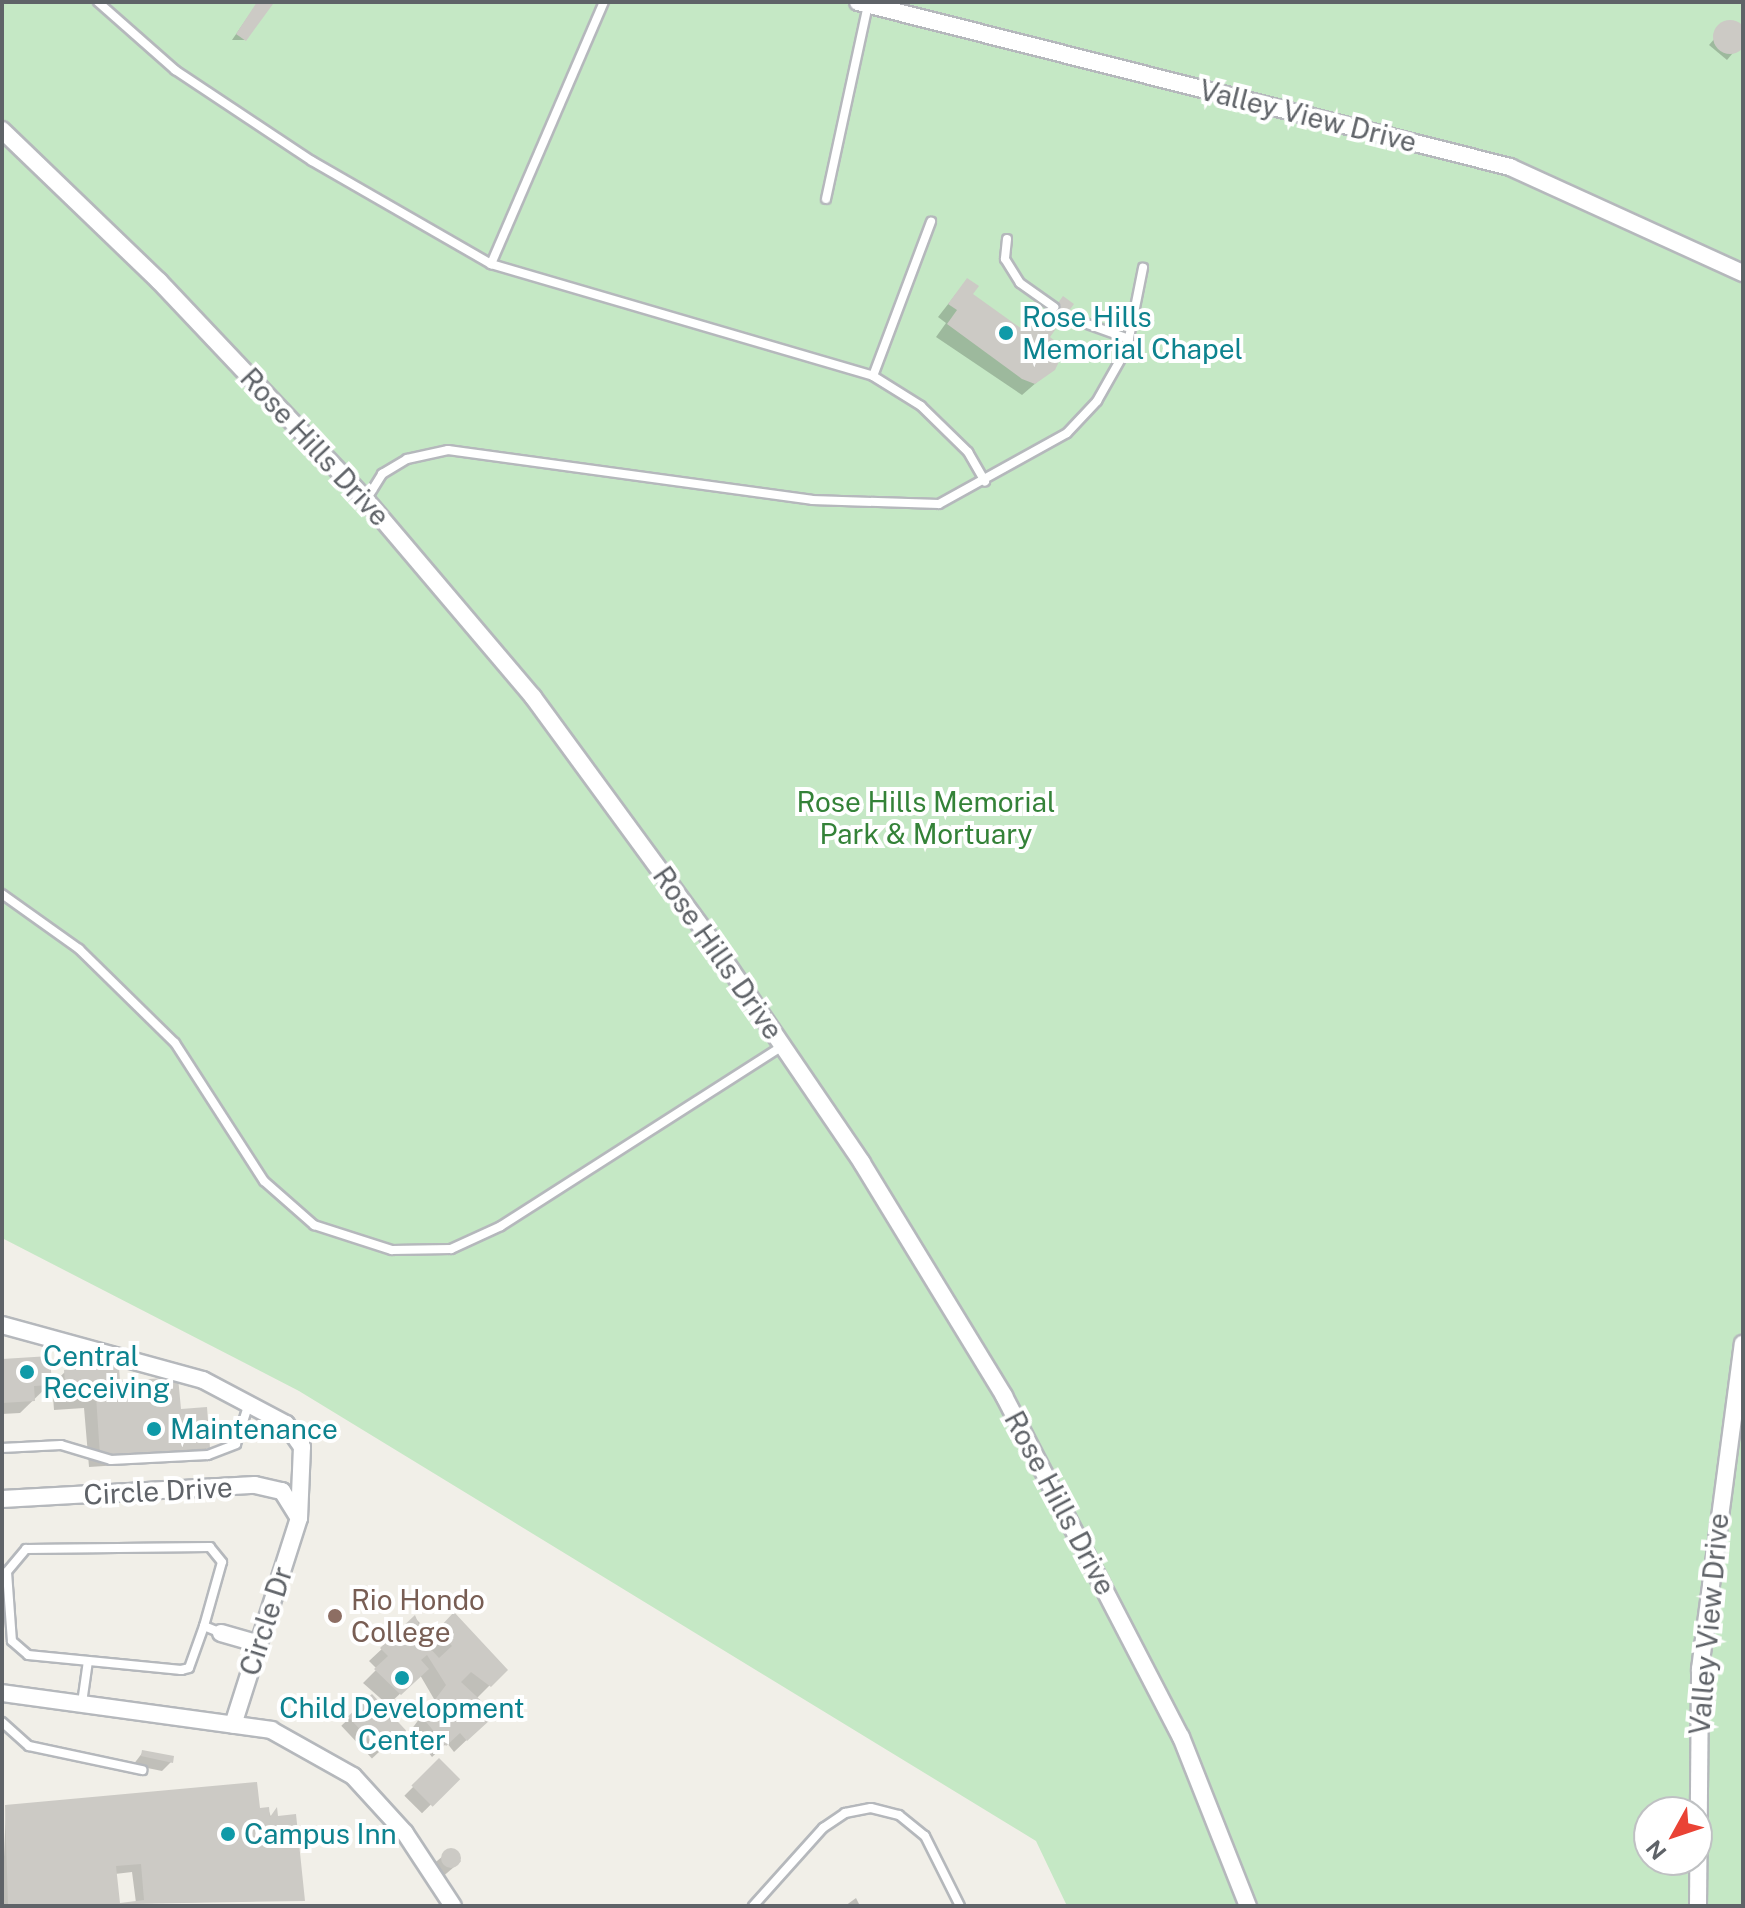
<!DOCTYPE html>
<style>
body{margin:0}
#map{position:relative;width:1745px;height:1908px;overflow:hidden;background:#f1efe8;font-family:"Public Sans",sans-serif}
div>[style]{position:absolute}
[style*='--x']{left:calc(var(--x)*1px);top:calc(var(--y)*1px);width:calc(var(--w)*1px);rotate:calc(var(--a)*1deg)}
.green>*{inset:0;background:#c5e8c5}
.shadow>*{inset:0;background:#0003;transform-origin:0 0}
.building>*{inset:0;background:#cccac5;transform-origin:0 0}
.round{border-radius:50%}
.roads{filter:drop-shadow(2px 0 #b5b8bc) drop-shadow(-2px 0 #b5b8bc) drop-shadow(0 2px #b5b8bc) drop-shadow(0 -2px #b5b8bc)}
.lane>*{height:8px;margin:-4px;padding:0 4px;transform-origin:4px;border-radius:4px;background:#fff}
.street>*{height:16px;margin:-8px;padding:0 8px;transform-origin:8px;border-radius:8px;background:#fff}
.dots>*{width:22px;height:22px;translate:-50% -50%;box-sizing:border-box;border:4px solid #fff;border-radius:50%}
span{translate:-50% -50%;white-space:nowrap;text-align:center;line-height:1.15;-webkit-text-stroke:8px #fff;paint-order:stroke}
.street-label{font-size:28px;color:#5f6368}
.culture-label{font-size:28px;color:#0d838f}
.left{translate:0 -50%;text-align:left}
.park-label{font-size:28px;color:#348238}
.education-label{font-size:28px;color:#785e54}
.frame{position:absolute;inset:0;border:4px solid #5f6368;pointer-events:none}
.north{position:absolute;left:1633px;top:1796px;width:80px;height:80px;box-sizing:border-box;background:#fff;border:2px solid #bfc1c3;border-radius:50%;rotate:230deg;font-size:22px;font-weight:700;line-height:32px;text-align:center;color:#5f6368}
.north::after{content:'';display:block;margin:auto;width:28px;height:36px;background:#ea4335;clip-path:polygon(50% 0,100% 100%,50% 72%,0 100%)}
</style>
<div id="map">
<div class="green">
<div style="clip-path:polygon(evenodd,2px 2px,1743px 2px,1743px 1906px,1067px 1906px,1036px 1841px,299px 1391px,2px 1238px,2px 2px,1649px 1812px,1697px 1812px,1697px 1860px,1649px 1860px,1649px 1812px)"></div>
</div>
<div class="shadow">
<div style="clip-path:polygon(266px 2px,245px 40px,232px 40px,256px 5px)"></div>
<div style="clip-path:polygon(1730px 21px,1743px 41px,1727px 60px,1709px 45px)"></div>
<div style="clip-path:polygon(967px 280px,971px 294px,1020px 330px,1031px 319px,1040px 326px,1064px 298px,1047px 338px,1044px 376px,1022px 395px,936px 337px,946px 323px,938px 317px)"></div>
<div style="clip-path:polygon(2px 1361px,50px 1384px,20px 1413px,2px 1414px)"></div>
<div style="clip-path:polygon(65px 1372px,118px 1384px,179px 1411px,208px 1447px,196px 1460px,89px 1467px,84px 1408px,54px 1410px,52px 1384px)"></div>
<div style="clip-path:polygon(454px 1615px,505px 1670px,476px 1699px,496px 1712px,454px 1752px,447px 1743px,432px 1757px,411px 1730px,434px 1699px,420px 1675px,388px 1705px,363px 1683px,377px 1669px,369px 1661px,415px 1618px,420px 1623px,413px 1630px,426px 1644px)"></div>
<div style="left:372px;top:1697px;width:45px;height:42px;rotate:47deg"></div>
<div style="clip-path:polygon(143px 1752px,171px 1762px,162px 1771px,133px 1765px)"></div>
<div style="left:439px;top:1761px;width:25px;height:49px;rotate:45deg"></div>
<div style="clip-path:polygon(evenodd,6px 1807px,268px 1809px,303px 1900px,2px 1906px,6px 1807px,132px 1872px,136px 1903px,118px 1905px,115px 1874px,132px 1872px)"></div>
<div style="clip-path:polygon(449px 1851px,461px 1861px,440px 1879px,431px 1866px)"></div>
<div style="clip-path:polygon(856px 1898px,860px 1906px,845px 1906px)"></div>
</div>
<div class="building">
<div style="clip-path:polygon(257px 2px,273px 4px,246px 41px,236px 34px)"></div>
<div class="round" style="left:1713px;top:20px;width:34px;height:34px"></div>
<div style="clip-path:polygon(967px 278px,979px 286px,973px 294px,1022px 329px,1031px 317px,1042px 325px,1063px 296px,1074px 304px,1050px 337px,1065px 349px,1055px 370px,1035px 384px,1022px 379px,947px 324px,957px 310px,948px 304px)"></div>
<div style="clip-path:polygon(50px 1356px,52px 1385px,34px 1386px,35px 1401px,2px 1403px,2px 1359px)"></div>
<div style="clip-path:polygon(119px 1366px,120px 1381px,178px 1377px,181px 1409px,207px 1407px,210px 1448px,100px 1456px,96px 1396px,66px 1398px,64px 1370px)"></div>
<div style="clip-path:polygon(evenodd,454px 1612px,508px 1670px,491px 1687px,471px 1672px,461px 1682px,490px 1709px,501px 1710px,467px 1741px,460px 1733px,446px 1746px,422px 1717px,446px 1685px,427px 1655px,421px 1660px,429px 1669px,401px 1695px,374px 1669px,388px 1656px,380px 1648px,415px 1615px,426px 1642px,454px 1612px,442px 1635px,452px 1646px,439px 1658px,429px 1647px,442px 1635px)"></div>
<div style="left:372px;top:1694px;width:50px;height:33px;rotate:47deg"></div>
<div style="clip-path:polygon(142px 1750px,174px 1756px,173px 1763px,141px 1756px)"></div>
<div style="left:439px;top:1758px;width:30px;height:39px;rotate:45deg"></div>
<div style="clip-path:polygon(evenodd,257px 1782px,260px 1808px,269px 1807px,270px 1817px,277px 1807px,278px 1816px,296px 1814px,305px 1901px,8px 1906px,5px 1805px,257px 1782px,141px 1864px,144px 1900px,120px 1903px,116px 1866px,141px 1864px)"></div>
<div class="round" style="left:441px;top:1848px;width:20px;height:20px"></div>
</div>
<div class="roads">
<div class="lane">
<div style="--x:98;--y:2;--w:103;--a:41.4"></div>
<div style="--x:175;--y:70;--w:164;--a:33.6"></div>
<div style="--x:312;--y:161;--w:207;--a:29.9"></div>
<div style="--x:491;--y:264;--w:398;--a:16.3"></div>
<div style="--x:873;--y:376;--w:57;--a:32"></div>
<div style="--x:921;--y:406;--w:66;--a:44.4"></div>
<div style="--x:968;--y:452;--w:34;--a:60"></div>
<div style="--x:826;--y:199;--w:198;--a:-77.8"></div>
<div style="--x:1007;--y:239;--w:20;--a:96"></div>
<div style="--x:1005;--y:259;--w:28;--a:58"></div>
<div style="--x:1020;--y:283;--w:42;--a:35.2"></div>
<div style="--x:491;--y:264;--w:285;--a:-66.7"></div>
<div style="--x:1065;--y:316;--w:68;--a:19.8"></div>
<div style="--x:873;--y:376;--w:165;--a:-69.4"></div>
<div style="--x:366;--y:500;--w:31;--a:-58"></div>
<div style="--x:382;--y:474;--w:29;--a:-31"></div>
<div style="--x:407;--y:459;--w:42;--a:-12.4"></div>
<div style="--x:448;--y:450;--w:367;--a:7.8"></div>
<div style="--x:812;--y:500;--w:127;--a:1.8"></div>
<div style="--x:939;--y:504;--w:146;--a:-29"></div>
<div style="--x:1067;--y:433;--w:44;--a:-46.8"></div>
<div style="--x:1097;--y:401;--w:61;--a:-60.5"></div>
<div style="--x:1127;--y:348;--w:82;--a:-78.7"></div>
<div style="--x:2;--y:894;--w:95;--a:35.5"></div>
<div style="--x:79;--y:949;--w:134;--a:44.4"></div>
<div style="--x:175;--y:1043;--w:164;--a:57.2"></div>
<div style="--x:264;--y:1181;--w:67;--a:41.3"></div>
<div style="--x:314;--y:1225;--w:82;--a:17.8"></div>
<div style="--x:392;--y:1250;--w:59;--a:-1"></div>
<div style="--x:451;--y:1249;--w:55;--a:-24.7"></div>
<div style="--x:501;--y:1226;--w:335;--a:-32.6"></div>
<div style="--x:2;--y:1448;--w:59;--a:-2.9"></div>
<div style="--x:61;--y:1445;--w:52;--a:16.7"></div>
<div style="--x:111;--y:1460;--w:97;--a:-3"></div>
<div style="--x:208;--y:1455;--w:30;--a:-21"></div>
<div style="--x:236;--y:1444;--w:43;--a:-72.4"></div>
<div style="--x:204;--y:1626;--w:66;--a:-74.3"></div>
<div style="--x:222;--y:1562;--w:19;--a:-129"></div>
<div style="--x:210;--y:1547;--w:184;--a:179.4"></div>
<div style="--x:26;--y:1549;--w:30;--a:130"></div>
<div style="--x:7;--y:1572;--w:69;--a:85.9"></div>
<div style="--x:12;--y:1641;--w:21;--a:41"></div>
<div style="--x:28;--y:1655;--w:154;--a:5.6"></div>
<div style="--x:181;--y:1670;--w:8;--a:-14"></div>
<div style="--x:189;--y:1668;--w:45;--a:-70.3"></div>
<div style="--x:204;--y:1626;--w:18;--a:22"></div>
<div style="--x:82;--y:1703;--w:42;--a:-81.9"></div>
<div style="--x:2;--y:1722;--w:36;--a:42"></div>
<div style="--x:29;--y:1746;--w:116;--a:12"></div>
<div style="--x:753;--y:1906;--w:105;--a:-48.1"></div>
<div style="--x:823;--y:1828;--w:27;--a:-34"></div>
<div style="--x:845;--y:1813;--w:26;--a:-11"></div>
<div style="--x:871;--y:1808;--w:29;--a:14"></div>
<div style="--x:899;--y:1815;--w:33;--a:39"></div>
<div style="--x:925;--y:1836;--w:78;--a:63.4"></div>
</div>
<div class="street">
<div style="--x:858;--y:2;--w:673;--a:14.2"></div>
<div style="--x:1510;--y:167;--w:256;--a:24.5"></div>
<div style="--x:2;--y:130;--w:218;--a:43.9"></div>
<div style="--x:159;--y:281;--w:301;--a:46.6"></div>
<div style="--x:366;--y:500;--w:258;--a:49.7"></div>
<div style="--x:533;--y:697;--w:296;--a:53.8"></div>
<div style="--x:708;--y:936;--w:274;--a:55.8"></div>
<div style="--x:862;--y:1163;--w:273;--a:58.6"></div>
<div style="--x:1004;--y:1396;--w:384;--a:62.6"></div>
<div style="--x:1181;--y:1737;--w:182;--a:68.4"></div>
<div style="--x:2;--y:1325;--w:208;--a:15.3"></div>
<div style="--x:203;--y:1380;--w:94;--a:27.9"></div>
<div style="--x:286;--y:1424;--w:28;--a:55"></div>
<div style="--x:302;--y:1447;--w:71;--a:92.4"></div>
<div style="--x:299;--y:1518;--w:217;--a:107.7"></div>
<div style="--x:2;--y:1499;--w:253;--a:-3.2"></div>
<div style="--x:255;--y:1485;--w:28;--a:13"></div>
<div style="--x:282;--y:1491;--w:32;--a:58"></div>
<div style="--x:221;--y:1633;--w:40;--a:16"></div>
<div style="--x:2;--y:1693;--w:272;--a:7.8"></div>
<div style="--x:271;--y:1730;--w:94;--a:29.3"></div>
<div style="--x:353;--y:1776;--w:77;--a:47.6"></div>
<div style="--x:405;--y:1833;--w:87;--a:56.7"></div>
<div style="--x:1698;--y:1906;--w:237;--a:-89.5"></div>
<div style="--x:1700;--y:1669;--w:328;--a:-82.5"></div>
</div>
</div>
<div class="dots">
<div style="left:1006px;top:333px;background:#0f9aa8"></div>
<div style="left:27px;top:1372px;background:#0f9aa8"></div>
<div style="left:154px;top:1429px;background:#0f9aa8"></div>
<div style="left:335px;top:1616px;background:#8d6e63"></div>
<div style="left:402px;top:1678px;background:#0f9aa8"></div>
<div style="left:228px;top:1834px;background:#0f9aa8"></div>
</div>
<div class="street-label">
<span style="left:1308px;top:116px;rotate:14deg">Valley View Drive</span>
<span style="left:315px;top:447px;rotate:47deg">Rose Hills Drive</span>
<span style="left:718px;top:953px;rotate:55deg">Rose Hills Drive</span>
<span style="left:158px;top:1491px;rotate:-3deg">Circle Drive</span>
<span style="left:1060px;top:1503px;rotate:62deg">Rose Hills Drive</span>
<span style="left:266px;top:1621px;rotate:-72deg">Circle Dr</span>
<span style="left:1709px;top:1624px;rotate:-85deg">Valley View Drive</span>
</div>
<div class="culture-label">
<span class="left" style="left:1022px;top:333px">Rose Hills<br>Memorial Chapel</span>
<span class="left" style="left:43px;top:1372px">Central<br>Receiving</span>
<span class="left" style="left:170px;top:1429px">Maintenance</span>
<span style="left:402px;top:1724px">Child Development<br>Center</span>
<span class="left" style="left:244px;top:1834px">Campus Inn</span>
</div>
<div class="park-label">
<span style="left:926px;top:818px">Rose Hills Memorial<br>Park &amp; Mortuary</span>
</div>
<div class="education-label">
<span class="left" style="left:351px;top:1616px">Rio Hondo<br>College</span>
</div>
<div class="frame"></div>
<div class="north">N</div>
</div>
